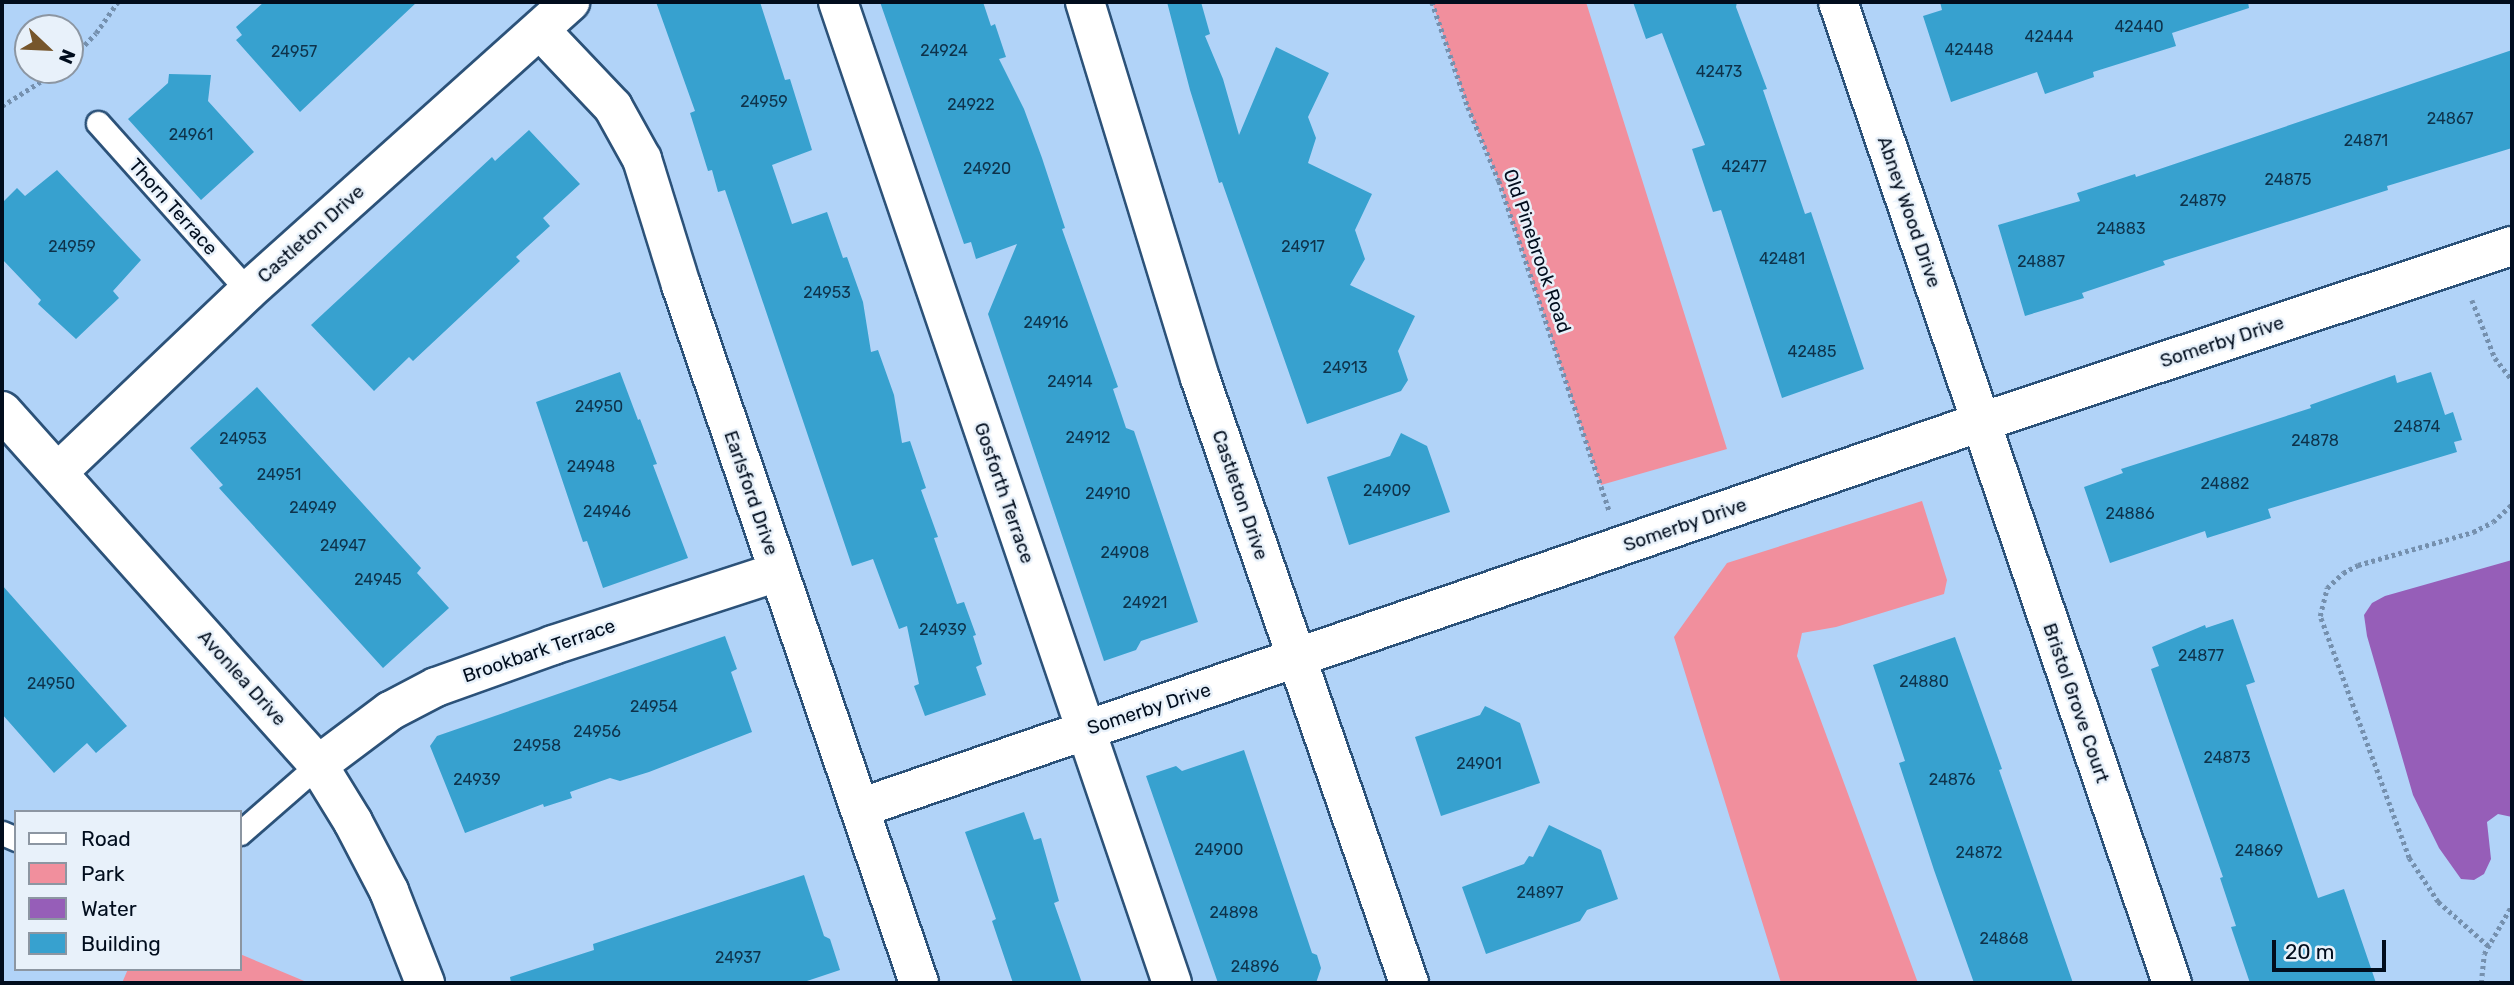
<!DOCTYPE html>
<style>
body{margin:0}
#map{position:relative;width:2514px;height:985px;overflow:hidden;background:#b1d3f8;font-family:Rubik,sans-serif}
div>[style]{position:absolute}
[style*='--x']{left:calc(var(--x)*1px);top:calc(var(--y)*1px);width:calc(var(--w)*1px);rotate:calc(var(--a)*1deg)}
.green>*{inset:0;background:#f18f9d}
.water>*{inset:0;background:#965eb8}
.building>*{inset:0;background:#37a1cf}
.path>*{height:4.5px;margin-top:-2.25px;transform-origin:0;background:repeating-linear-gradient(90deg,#7590ae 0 3.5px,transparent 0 7px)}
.roads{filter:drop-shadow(2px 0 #2c5279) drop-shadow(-2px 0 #2c5279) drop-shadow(0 2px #2c5279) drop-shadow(0 -2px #2c5279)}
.lane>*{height:23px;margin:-11.5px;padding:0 11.5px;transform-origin:11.5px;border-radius:11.5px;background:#fff}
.street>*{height:38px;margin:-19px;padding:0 19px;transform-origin:19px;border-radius:19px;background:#fff}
span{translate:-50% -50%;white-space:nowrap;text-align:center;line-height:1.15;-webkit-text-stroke:5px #e8f1fa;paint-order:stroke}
.number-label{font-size:16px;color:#0e324a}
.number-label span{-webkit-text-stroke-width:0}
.street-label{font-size:19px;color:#010d1d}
.frame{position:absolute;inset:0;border:4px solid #010d1d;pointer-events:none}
.legend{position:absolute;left:14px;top:810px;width:228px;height:161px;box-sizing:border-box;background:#e8f1fa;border:2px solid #8c96a2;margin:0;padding:9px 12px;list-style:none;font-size:21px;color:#010d1d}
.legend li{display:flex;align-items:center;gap:14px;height:35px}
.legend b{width:35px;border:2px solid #8c96a2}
.north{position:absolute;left:14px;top:14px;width:70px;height:70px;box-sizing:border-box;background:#e8f1fa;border:2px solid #8c96a2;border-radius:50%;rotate:113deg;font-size:19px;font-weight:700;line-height:28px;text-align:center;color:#010d1d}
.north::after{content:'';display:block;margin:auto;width:24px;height:32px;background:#76562c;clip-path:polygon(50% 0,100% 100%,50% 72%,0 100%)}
.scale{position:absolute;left:2272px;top:940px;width:114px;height:32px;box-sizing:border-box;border:4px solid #010d1d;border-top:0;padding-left:9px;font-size:21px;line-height:24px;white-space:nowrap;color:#010d1d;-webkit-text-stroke:5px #e8f1fa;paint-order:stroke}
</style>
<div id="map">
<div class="green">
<div style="clip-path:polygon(1432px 2px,1586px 2px,1727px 449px,1601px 485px,1499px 181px,1468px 107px)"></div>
<div style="clip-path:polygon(1922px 501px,1947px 580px,1944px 594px,1836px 627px,1802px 633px,1797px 656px,1918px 983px,1781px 983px,1674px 637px,1727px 563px)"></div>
<div style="clip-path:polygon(240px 954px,309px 983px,122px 983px,128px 969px,240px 969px)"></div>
</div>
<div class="water">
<div style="clip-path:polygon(2512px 560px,2512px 817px,2498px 814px,2487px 822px,2491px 859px,2484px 874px,2474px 880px,2461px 879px,2439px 848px,2413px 795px,2367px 636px,2364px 615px,2372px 603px,2385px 596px)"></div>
</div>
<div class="building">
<div style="clip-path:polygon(264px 2px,417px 2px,300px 112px,236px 40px,242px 35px,236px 27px)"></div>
<div style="clip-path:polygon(656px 2px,760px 2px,785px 80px,790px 79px,812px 150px,772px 165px,792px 224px,827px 212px,843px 258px,847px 257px,863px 302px,871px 352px,878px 350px,894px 395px,902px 443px,910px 441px,926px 488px,921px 490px,938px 537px,934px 538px,957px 604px,964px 602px,976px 635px,973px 636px,982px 664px,976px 667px,986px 695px,925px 716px,914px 686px,919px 684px,907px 626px,899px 629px,873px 559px,852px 566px,725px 190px,718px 192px,712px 170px,708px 171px,690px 113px,695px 111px)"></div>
<div style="clip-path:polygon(880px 2px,983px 2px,991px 26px,995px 24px,1006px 57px,999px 59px,1024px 109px,1042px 158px,1065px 228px,1062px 229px,1118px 387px,1113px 389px,1126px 428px,1134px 431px,1198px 622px,1141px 641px,1136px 650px,1104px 661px,988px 314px,1017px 244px,976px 259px,971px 242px,964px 244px)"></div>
<div style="clip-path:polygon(1167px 2px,1201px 2px,1210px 34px,1205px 36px,1223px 79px,1239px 135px,1276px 47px,1329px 73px,1308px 117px,1316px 138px,1308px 163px,1372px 194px,1355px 230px,1365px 259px,1350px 285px,1415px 316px,1398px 351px,1408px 380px,1401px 391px,1307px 424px,1222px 182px,1219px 183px,1190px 90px)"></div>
<div style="clip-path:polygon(1633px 2px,1737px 2px,1736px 7px,1767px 89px,1763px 90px,1805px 214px,1811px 212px,1864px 369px,1782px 398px,1721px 210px,1713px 212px,1692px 149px,1705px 145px,1662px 33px,1646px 39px)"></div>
<div style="clip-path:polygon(1940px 2px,2248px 2px,2249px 8px,2172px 33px,2176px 46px,2093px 72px,2094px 77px,2045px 94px,2037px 72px,1951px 102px,1923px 16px,1942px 10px)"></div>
<div style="clip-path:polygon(2512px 50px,2512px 148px,2387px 186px,2388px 190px,2163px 261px,2165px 265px,2082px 293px,2084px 298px,2025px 316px,1998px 225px,2080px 201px,2077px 193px,2135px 174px,2136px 177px)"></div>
<div style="clip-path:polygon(169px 74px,211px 75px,208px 101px,254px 152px,201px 200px,128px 119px,168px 83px)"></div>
<div style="clip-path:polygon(529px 130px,580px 184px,543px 218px,550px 226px,516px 257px,520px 261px,413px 361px,409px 357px,374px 391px,311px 325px,492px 157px,495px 161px)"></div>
<div style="clip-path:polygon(57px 170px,141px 260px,113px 291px,119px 298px,76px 339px,38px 304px,41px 300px,2px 259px,2px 203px,17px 188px,25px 196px)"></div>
<div style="clip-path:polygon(620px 372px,638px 420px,640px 419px,657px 464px,653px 465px,688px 558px,603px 588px,587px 541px,583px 542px,536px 402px)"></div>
<div style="clip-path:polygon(2431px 372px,2445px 415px,2453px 412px,2462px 440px,2454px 442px,2457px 452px,2268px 509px,2271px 518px,2207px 538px,2205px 531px,2110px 563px,2084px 487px,2123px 473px,2121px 469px,2311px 408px,2310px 405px,2395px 375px,2397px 383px)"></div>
<div style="clip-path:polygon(257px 387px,421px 568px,417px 573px,449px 608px,383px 668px,219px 488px,223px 485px,190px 448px)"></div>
<div style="clip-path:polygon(1401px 433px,1427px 446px,1450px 512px,1349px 545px,1327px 477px,1390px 456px)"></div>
<div style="clip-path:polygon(2px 585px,127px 726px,96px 753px,87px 743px,54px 773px,2px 714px)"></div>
<div style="clip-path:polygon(2233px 619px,2255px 682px,2246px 685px,2318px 898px,2344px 889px,2376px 983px,2250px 983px,2231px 927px,2236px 926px,2220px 878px,2223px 877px,2151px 669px,2159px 666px,2152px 647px,2205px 625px,2206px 628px)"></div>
<div style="clip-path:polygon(725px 636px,737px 669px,731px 672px,752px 732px,649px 772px,620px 781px,610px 778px,570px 792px,572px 798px,544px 807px,543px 804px,465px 833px,430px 746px,437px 736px)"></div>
<div style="clip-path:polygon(1955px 637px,2002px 769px,1999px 770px,2073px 983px,1974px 983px,1934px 870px,1899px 763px,1905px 761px,1873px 665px)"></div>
<div style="clip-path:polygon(1485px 706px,1520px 723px,1540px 783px,1441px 816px,1415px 737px,1480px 715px)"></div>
<div style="clip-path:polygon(1244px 750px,1312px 953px,1317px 955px,1321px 968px,1316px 983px,1218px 983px,1146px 776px,1176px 766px,1182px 771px)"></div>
<div style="clip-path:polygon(1024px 812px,1034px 840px,1041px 838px,1059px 901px,1054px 903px,1082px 983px,1013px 983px,992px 921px,996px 919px,965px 832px)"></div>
<div style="clip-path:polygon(1549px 825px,1601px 850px,1618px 899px,1587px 910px,1580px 921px,1486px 954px,1462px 887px,1524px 864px,1529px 856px,1533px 857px)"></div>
<div style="clip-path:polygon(804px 875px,824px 936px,830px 939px,840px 970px,801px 983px,511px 983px,510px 977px,594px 950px,593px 944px)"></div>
</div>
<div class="path">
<div style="--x:1432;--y:2;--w:111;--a:71.1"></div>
<div style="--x:1468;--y:107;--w:80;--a:67.3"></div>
<div style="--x:1499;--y:181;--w:347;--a:71.5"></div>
<div style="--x:70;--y:60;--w:37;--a:-46"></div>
<div style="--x:96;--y:33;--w:38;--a:-55"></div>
<div style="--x:2;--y:106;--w:67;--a:-32.3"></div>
<div style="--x:2472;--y:300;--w:62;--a:68.4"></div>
<div style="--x:2495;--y:358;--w:28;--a:52"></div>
<div style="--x:2488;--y:946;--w:67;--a:-138.7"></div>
<div style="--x:2438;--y:902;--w:53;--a:-123.4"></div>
<div style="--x:2409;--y:858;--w:258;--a:-110.2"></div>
<div style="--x:2320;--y:616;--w:29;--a:-76"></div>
<div style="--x:2327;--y:588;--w:22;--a:-43"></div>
<div style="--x:2343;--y:573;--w:17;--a:-28"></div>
<div style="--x:2358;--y:565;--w:120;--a:-16"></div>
<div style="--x:2473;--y:532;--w:22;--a:-27"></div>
<div style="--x:2493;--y:522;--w:26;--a:-43"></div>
<div style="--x:2481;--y:983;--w:29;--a:-84"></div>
<div style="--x:2484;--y:954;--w:56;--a:-60.3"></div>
</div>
<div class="roads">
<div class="lane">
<div style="--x:98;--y:123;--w:225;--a:48.2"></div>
<div style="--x:2;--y:833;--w:15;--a:23"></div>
<div style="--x:240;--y:833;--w:103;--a:-41.1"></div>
</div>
<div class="street">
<div style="--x:838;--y:2;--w:1036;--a:71.2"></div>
<div style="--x:1085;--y:2;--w:393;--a:73"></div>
<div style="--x:1200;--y:378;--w:640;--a:70.94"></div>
<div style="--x:1838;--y:2;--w:1036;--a:71.2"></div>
<div style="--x:540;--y:30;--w:106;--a:46.5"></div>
<div style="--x:613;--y:107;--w:60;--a:60.9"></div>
<div style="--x:642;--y:159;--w:132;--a:72.8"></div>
<div style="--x:681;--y:285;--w:737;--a:71.17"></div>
<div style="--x:2;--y:411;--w:475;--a:48.2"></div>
<div style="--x:318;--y:765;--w:67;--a:58.4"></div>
<div style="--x:353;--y:822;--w:78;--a:62.4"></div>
<div style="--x:389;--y:891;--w:99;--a:68.6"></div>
<div style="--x:58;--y:472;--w:262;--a:-43.6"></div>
<div style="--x:248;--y:291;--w:433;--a:-41.9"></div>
<div style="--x:318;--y:765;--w:90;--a:-36.9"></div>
<div style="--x:390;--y:711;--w:52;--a:-27.6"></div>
<div style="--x:436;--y:687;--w:124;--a:-19.7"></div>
<div style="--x:553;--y:645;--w:237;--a:-18"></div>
<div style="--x:860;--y:808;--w:1186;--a:-19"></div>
<div style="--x:1981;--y:422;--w:559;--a:-18.34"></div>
</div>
</div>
<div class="number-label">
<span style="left:2139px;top:27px">42440</span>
<span style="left:2049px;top:37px">42444</span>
<span style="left:1969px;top:50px">42448</span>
<span style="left:944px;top:51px">24924</span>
<span style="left:294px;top:52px">24957</span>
<span style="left:1719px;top:72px">42473</span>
<span style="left:764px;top:102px">24959</span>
<span style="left:971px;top:105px">24922</span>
<span style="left:2450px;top:119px">24867</span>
<span style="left:191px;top:135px">24961</span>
<span style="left:2366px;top:141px">24871</span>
<span style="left:1744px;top:167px">42477</span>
<span style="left:987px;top:169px">24920</span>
<span style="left:2288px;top:180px">24875</span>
<span style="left:2203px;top:201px">24879</span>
<span style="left:2121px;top:229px">24883</span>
<span style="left:72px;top:247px">24959</span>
<span style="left:1303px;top:247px">24917</span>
<span style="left:1782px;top:259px">42481</span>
<span style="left:2041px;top:262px">24887</span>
<span style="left:827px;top:293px">24953</span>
<span style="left:1046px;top:323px">24916</span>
<span style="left:1812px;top:352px">42485</span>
<span style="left:1345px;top:368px">24913</span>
<span style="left:1070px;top:382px">24914</span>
<span style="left:599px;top:407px">24950</span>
<span style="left:2417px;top:427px">24874</span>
<span style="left:1088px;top:438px">24912</span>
<span style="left:243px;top:439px">24953</span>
<span style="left:2315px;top:441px">24878</span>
<span style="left:591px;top:467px">24948</span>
<span style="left:279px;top:475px">24951</span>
<span style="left:2225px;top:484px">24882</span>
<span style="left:1387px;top:491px">24909</span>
<span style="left:1108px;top:494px">24910</span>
<span style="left:313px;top:508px">24949</span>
<span style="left:607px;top:512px">24946</span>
<span style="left:2130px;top:514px">24886</span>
<span style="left:343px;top:546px">24947</span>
<span style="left:1125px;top:553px">24908</span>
<span style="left:378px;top:580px">24945</span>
<span style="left:1145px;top:603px">24921</span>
<span style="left:943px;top:630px">24939</span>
<span style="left:2201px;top:656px">24877</span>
<span style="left:1924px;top:682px">24880</span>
<span style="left:51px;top:684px">24950</span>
<span style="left:654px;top:707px">24954</span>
<span style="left:597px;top:732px">24956</span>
<span style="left:537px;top:746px">24958</span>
<span style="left:2227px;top:758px">24873</span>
<span style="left:1479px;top:764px">24901</span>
<span style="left:477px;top:780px">24939</span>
<span style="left:1952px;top:780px">24876</span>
<span style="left:1219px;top:850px">24900</span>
<span style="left:2259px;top:851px">24869</span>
<span style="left:1979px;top:853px">24872</span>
<span style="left:1540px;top:893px">24897</span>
<span style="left:1234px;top:913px">24898</span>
<span style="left:2004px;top:939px">24868</span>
<span style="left:738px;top:958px">24937</span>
<span style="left:1255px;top:967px">24896</span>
</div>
<div class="street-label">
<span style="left:173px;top:207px;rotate:48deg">Thorn Terrace</span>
<span style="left:1909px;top:212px;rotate:71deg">Abney Wood Drive</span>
<span style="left:311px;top:234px;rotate:-42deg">Castleton Drive</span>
<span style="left:1537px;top:251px;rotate:71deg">Old Pinebrook Road</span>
<span style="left:2222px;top:342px;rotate:-18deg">Somerby Drive</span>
<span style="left:751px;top:493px;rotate:71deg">Earlsford Drive</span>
<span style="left:1004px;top:493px;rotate:71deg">Gosforth Terrace</span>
<span style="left:1240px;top:495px;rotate:71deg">Castleton Drive</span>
<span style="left:1685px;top:525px;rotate:-19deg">Somerby Drive</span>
<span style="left:539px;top:651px;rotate:-19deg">Brookbark Terrace</span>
<span style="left:242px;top:678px;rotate:48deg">Avonlea Drive</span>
<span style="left:2076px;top:703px;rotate:71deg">Bristol Grove Court</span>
<span style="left:1149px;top:709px;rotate:-18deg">Somerby Drive</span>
</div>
<div class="frame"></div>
<ul class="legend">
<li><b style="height:9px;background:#fff"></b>Road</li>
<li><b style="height:19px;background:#f18f9d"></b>Park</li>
<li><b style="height:19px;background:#965eb8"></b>Water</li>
<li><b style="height:19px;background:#37a1cf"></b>Building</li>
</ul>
<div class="north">N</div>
<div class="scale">20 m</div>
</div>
